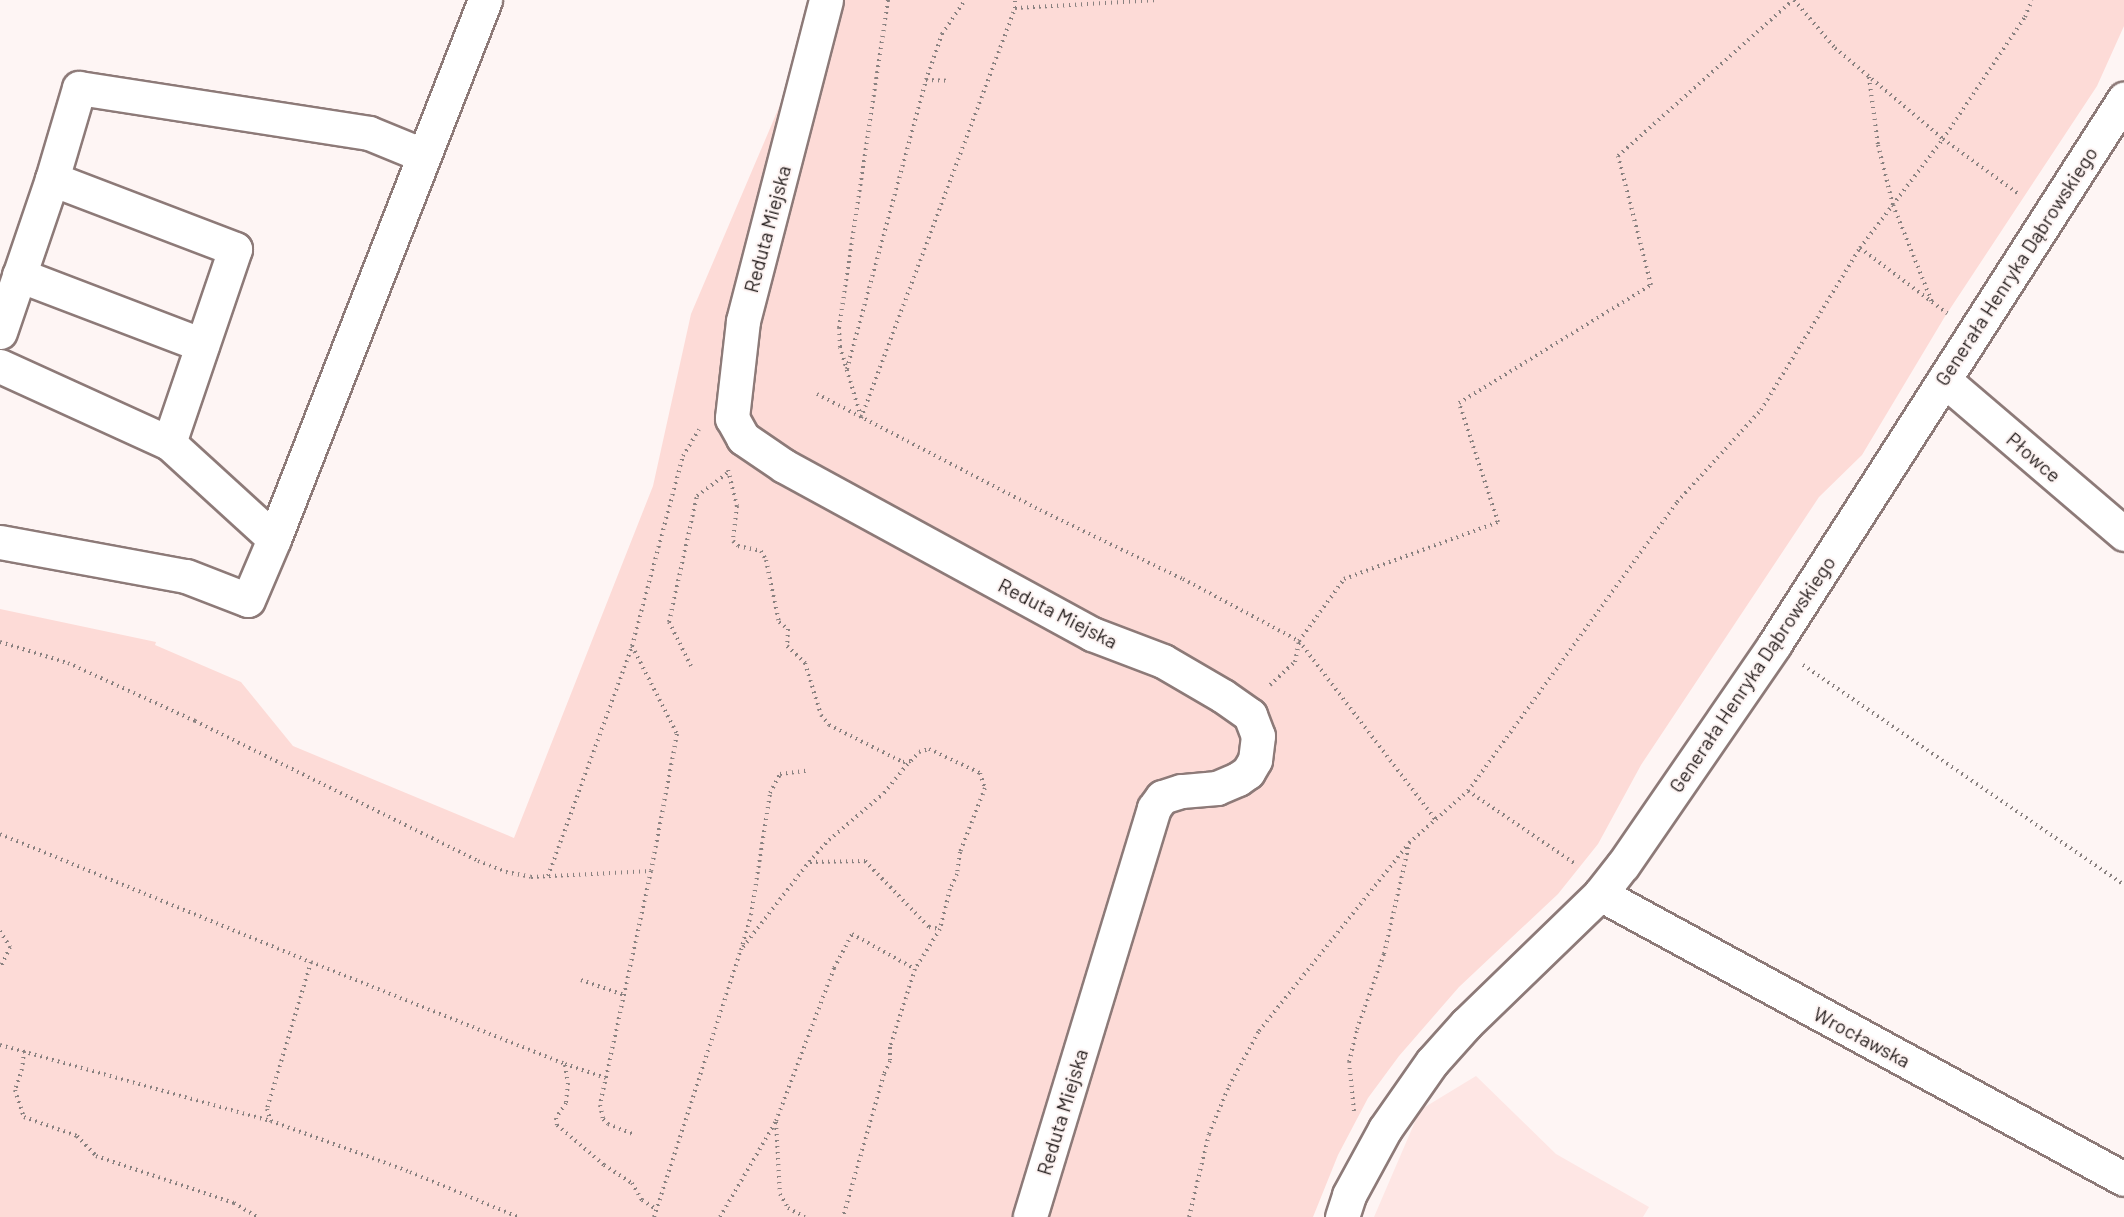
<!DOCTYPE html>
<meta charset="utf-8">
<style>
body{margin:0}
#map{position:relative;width:2124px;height:1217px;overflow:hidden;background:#fef5f4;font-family:Barlow,sans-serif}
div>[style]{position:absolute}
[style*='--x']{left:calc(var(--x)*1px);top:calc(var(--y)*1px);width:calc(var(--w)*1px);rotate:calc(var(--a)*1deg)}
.built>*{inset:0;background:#fee6e4}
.green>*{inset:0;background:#fddbd7}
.path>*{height:4px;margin-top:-2px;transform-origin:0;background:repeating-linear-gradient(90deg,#898180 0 1.5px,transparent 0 6px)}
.roads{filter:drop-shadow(2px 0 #8d7a78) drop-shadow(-2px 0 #8d7a78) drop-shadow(0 2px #8d7a78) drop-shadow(0 -2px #8d7a78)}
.minor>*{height:33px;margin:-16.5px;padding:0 16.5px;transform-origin:16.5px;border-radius:16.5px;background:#fff}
span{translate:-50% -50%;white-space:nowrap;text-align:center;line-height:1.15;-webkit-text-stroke:4.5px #fef5f4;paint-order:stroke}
.street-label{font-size:20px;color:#282120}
</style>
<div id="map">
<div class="built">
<div style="clip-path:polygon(1476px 1076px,1556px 1154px,1649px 1207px,1643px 1217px,1374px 1217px,1420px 1110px)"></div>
</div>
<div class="green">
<div style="clip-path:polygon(818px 0,2124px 0,2124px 26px,2097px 86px,1944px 318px,1862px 455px,1819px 497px,1641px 765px,1598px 844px,1558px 894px,1459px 987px,1399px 1056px,1368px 1098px,1338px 1155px,1313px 1217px,0 1217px,0 609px,156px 642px,155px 645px,241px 682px,293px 746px,514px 838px,653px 486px,691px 314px,814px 25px)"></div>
</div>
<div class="path">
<div style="--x:1794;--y:0;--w:63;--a:49.5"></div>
<div style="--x:1835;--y:48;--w:141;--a:40.1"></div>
<div style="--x:1943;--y:139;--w:95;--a:36"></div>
<div style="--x:1015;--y:8;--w:8;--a:-90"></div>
<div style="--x:1869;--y:77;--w:69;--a:82.5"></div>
<div style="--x:1878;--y:145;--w:62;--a:76"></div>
<div style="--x:1893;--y:205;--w:105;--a:68.1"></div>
<div style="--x:926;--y:80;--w:23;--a:2"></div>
<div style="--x:1860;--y:248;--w:109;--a:36.8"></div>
<div style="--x:847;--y:369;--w:300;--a:-74.7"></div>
<div style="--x:926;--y:80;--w:49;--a:-70.8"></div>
<div style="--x:942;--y:34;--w:41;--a:-55.9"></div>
<div style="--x:817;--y:394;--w:251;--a:27.5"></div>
<div style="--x:1040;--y:510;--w:159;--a:25.8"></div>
<div style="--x:1183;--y:579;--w:132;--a:28.1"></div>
<div style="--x:1299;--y:641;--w:224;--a:52.6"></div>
<div style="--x:861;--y:417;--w:73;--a:-106.7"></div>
<div style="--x:840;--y:347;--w:19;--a:-93"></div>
<div style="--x:839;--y:328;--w:332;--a:-81.5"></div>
<div style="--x:861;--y:418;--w:438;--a:-69.4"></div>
<div style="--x:1015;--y:8;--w:144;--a:-3.2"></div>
<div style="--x:728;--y:470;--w:37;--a:76"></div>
<div style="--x:737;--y:506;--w:35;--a:97"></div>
<div style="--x:733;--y:541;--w:7;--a:45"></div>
<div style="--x:738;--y:546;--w:24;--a:12"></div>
<div style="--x:761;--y:551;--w:10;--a:61"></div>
<div style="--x:766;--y:560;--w:63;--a:78.2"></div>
<div style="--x:779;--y:622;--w:11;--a:38"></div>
<div style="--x:788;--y:629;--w:17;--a:93"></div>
<div style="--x:787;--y:646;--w:25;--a:43"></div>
<div style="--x:805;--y:663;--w:54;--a:72.9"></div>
<div style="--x:821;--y:715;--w:13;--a:51"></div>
<div style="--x:829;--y:725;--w:83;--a:26.6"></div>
<div style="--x:903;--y:762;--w:8;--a:-7"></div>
<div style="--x:911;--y:761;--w:12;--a:-48"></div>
<div style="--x:919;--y:752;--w:10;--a:-17"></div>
<div style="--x:929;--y:749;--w:56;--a:25.2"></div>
<div style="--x:980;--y:773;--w:16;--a:72"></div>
<div style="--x:985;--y:788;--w:69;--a:111.3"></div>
<div style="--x:960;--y:852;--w:22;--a:98"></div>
<div style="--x:957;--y:874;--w:17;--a:115"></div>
<div style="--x:950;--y:889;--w:41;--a:104"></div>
<div style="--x:940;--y:929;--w:47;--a:122"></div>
<div style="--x:915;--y:969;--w:82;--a:107.8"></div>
<div style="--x:890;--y:1047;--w:14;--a:90"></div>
<div style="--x:890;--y:1061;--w:14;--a:115"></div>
<div style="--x:884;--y:1074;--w:149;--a:106"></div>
<div style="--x:0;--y:642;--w:71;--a:17.2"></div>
<div style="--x:68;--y:663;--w:140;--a:24.5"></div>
<div style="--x:195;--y:721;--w:316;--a:26.3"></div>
<div style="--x:478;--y:861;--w:30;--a:21"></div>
<div style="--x:506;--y:872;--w:25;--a:11"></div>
<div style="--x:531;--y:877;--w:120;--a:-2.9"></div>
<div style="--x:632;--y:646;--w:99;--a:62.9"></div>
<div style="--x:677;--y:734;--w:139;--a:100.7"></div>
<div style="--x:651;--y:871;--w:239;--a:102.3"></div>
<div style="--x:600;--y:1105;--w:14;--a:78"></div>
<div style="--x:603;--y:1119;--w:7;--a:45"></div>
<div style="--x:608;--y:1124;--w:29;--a:22"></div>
<div style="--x:1803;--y:665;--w:389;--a:34.4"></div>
<div style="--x:691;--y:666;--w:49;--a:-116.6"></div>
<div style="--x:669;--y:622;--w:129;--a:-77.5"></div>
<div style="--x:697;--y:496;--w:40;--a:-37"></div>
<div style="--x:1270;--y:685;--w:34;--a:-43"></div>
<div style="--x:1295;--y:662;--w:21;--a:-79"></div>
<div style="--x:1299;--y:641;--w:77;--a:-54"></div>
<div style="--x:1344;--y:579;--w:164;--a:-20.3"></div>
<div style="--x:1498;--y:522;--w:125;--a:-108.1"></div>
<div style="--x:1459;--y:403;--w:225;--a:-31.6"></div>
<div style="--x:1651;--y:285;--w:133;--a:-104.3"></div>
<div style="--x:1618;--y:156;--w:234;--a:-41.7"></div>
<div style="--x:1468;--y:791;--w:128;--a:34.2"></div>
<div style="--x:0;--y:834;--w:336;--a:22.4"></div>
<div style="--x:311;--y:962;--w:274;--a:21.9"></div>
<div style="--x:565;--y:1064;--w:43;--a:18.9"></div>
<div style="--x:810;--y:862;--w:55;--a:-1"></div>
<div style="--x:865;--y:861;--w:92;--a:45.9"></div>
<div style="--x:929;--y:927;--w:11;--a:10"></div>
<div style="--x:548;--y:876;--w:245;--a:-69.9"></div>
<div style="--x:632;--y:646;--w:197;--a:-75"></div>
<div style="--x:683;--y:456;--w:31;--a:-59"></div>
<div style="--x:0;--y:931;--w:19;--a:58"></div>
<div style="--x:10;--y:947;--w:23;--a:115"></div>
<div style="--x:743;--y:947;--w:108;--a:-52.2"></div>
<div style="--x:809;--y:862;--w:30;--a:-48"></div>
<div style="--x:829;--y:840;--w:72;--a:-40.5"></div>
<div style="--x:884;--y:793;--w:40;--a:-51"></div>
<div style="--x:311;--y:962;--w:153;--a:106.7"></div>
<div style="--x:267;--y:1109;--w:13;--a:72"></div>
<div style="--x:271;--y:1121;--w:148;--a:20.1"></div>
<div style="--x:410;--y:1172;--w:117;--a:22.6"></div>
<div style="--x:581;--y:980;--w:46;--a:19.2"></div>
<div style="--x:0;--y:1045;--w:281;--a:15.7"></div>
<div style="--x:24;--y:1051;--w:18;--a:96"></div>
<div style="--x:22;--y:1069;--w:22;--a:108"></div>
<div style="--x:15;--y:1090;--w:28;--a:72"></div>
<div style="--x:24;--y:1117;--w:56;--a:19.7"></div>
<div style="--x:77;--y:1136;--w:28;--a:46"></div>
<div style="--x:96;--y:1156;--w:146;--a:18.8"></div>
<div style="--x:234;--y:1203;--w:27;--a:31"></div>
<div style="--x:565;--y:1065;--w:18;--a:81"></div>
<div style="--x:568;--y:1083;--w:20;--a:96"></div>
<div style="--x:566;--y:1103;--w:18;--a:124"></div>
<div style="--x:556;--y:1118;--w:7;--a:82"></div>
<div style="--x:557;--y:1125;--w:62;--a:40.4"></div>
<div style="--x:604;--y:1165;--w:33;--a:33"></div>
<div style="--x:632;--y:1183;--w:20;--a:60"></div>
<div style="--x:642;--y:1200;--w:17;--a:33"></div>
<div style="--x:1354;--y:1111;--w:49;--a:-95.8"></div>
<div style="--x:1349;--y:1062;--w:34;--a:-76"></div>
<div style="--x:1357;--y:1029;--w:80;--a:-70.2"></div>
<div style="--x:1384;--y:954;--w:112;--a:-77.1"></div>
<div style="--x:776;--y:1122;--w:72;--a:86.8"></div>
<div style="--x:780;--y:1194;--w:16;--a:60"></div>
<div style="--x:788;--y:1208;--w:19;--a:28"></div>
<div style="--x:654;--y:1217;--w:281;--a:-72"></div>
<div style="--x:741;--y:950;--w:36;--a:-74"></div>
<div style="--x:751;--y:915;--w:123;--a:-81.1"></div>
<div style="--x:770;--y:793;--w:21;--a:-62"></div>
<div style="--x:780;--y:774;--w:26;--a:-7"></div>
<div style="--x:720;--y:1217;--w:111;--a:-59.7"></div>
<div style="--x:776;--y:1121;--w:164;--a:-69.2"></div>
<div style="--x:834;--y:968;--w:38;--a:-62"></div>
<div style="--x:852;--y:934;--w:72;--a:29.1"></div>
<div style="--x:1189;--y:1217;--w:85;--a:-76.5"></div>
<div style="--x:1209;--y:1134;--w:52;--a:-67.4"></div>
<div style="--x:1229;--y:1086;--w:63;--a:-61.4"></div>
<div style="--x:1259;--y:1031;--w:241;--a:-51.4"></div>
<div style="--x:1409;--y:843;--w:79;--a:-41.4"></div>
<div style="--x:1468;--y:791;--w:357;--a:-54.1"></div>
<div style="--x:1677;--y:502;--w:125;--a:-47.6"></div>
<div style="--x:1761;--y:410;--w:190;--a:-58.6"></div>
<div style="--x:1860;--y:248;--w:137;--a:-52.7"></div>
<div style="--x:1943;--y:139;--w:147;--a:-56.1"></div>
<div style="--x:2025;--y:17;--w:18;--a:-68"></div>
</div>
<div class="roads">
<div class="minor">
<div style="--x:826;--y:0;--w:332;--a:104.5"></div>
<div style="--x:743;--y:321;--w:98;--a:96.5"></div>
<div style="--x:732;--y:418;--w:23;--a:61"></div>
<div style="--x:743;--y:438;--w:50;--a:34.3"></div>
<div style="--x:784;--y:466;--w:351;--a:28.6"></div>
<div style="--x:1092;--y:634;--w:76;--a:20.8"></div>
<div style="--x:1163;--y:661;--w:69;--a:30.3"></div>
<div style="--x:1223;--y:696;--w:33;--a:35"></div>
<div style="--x:1250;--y:715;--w:22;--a:69"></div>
<div style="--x:1258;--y:736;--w:24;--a:97"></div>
<div style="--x:1255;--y:760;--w:14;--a:120"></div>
<div style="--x:1248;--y:772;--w:12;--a:145"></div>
<div style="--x:1238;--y:779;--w:23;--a:157"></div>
<div style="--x:1217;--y:788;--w:36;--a:175"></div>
<div style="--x:1181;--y:791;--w:20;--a:162"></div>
<div style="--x:1162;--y:797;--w:14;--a:126"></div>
<div style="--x:1154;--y:808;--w:427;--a:106.9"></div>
<div style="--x:52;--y:179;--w:95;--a:-73.5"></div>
<div style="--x:79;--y:88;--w:293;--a:8.8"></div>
<div style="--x:369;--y:133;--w:58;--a:22.2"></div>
<div style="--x:19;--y:275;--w:196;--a:20.9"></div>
<div style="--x:0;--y:332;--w:162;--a:-71.2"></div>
<div style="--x:52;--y:179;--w:196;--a:20.9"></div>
<div style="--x:235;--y:249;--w:205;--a:108.8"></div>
<div style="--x:0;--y:366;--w:186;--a:24.5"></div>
<div style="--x:169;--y:443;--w:142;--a:42.4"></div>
<div style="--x:1944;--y:380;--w:237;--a:40.5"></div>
<div style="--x:0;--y:542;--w:189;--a:10.4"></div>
<div style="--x:186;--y:576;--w:66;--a:21.2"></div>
<div style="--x:248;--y:600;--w:66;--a:-66.9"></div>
<div style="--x:274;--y:539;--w:579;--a:-68.62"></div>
<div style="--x:1600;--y:894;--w:596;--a:28.54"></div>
<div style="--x:1342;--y:1217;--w:23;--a:-72"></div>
<div style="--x:1349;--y:1195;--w:75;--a:-61.4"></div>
<div style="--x:1385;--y:1129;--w:82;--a:-55"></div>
<div style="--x:1432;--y:1062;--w:51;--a:-48.2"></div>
<div style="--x:1466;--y:1024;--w:187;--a:-44.1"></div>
<div style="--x:1600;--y:894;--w:37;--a:-52"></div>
<div style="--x:1623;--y:865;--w:267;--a:-55.5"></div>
<div style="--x:1774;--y:645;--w:649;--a:-57.34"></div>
</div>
</div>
<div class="street-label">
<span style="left:767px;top:229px;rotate:-75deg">Reduta Miejska</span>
<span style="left:2016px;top:266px;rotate:-57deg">Generała Henryka Dąbrowskiego</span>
<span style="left:2034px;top:457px;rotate:41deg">Płowce</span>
<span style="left:1058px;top:613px;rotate:27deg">Reduta Miejska</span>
<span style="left:1752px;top:674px;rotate:-56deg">Generała Henryka Dąbrowskiego</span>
<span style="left:1862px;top:1037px;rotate:28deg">Wrocławska</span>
<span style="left:1062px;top:1112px;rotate:-73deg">Reduta Miejska</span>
</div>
</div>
